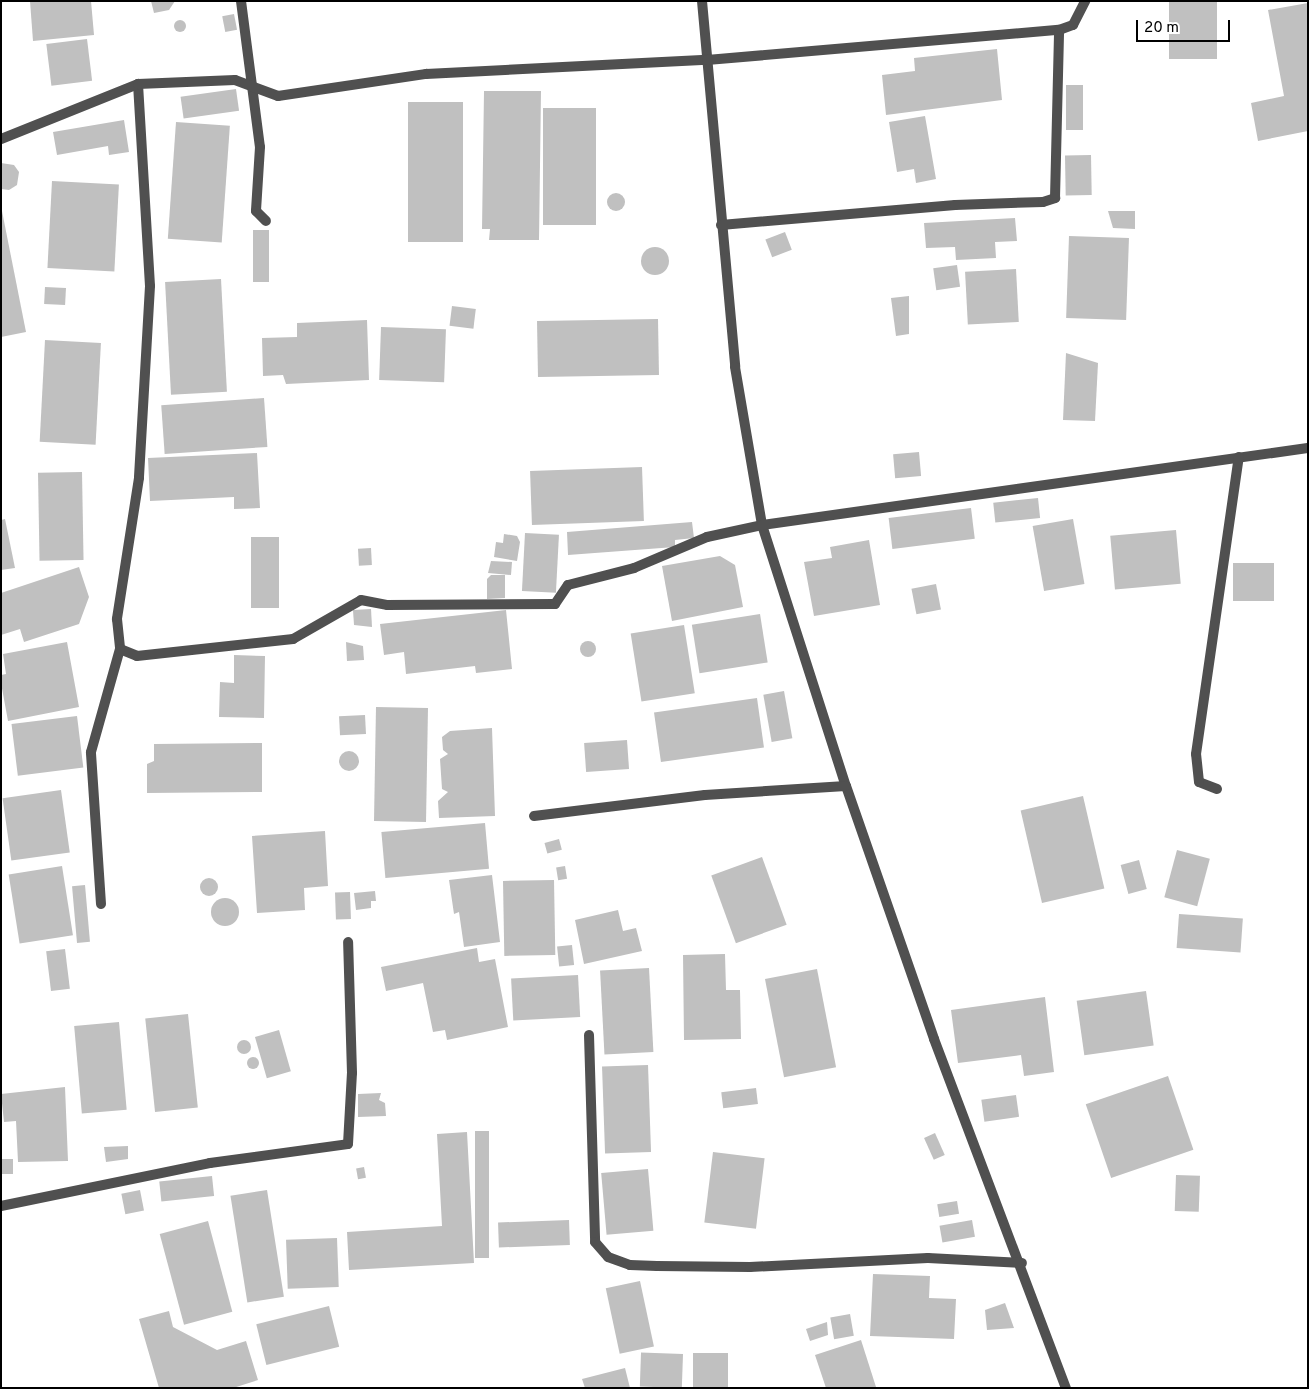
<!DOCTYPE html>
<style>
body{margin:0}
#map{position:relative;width:1309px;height:1389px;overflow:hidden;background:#fff;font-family:Overpass,sans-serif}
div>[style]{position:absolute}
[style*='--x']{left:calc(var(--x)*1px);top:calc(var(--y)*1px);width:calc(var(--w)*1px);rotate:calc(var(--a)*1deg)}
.building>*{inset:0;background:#c0c0c0;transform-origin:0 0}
.round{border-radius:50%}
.minor>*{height:10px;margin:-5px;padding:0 5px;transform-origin:5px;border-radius:5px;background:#505050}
span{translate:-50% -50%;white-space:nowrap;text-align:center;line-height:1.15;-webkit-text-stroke:5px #fff;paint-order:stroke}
.frame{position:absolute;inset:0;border:2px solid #000;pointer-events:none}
.scale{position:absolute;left:1136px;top:20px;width:94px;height:22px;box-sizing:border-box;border:2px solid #000;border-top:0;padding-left:6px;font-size:15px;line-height:18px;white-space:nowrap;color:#000;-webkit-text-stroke:4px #fff;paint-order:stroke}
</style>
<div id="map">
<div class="building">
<div style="clip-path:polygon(30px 1px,91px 1px,94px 35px,33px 41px)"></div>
<div style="clip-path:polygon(151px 1px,175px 1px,169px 10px,154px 13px)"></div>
<div style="left:1169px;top:1px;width:48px;height:58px"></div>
<div style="clip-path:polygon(1308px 3px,1308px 131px,1258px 141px,1251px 103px,1284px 96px,1268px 10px)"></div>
<div style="left:234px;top:14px;width:16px;height:12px;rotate:79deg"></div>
<div class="round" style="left:174px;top:20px;width:12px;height:12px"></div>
<div style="left:87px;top:39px;width:42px;height:41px;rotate:83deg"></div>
<div style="clip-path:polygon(997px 49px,1002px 100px,886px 115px,882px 75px,915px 71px,914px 58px)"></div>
<div style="left:1066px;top:85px;width:17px;height:45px"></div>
<div style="left:236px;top:89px;width:22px;height:56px;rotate:82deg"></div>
<div style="clip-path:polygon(484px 91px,541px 91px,539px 240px,489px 240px,490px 229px,482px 229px)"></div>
<div style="left:408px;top:102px;width:55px;height:140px"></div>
<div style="left:543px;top:108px;width:53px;height:117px"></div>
<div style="clip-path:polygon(925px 116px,936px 179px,916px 183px,914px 169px,897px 172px,889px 122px)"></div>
<div style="clip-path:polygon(124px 120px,129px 152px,109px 155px,108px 146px,57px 155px,53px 132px)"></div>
<div style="left:176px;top:122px;width:54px;height:117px;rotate:4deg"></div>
<div style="left:1091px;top:155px;width:40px;height:26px;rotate:89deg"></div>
<div style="clip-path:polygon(1px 163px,14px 165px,19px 172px,17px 185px,9px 190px,1px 189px)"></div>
<div style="left:52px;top:181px;width:67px;height:87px;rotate:3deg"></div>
<div class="round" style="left:607px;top:193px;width:18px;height:18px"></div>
<div style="clip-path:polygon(1px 206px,26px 332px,1px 337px)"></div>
<div style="clip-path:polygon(1108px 211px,1135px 211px,1135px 229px,1113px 228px)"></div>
<div style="clip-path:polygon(1015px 218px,1017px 241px,995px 242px,996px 258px,956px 260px,955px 247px,926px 248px,924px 223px)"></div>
<div style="left:253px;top:230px;width:16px;height:52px"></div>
<div style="left:785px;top:232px;width:19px;height:21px;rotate:69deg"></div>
<div style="left:1069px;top:236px;width:60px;height:82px;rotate:2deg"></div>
<div class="round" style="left:641px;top:247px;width:28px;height:28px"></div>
<div style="left:957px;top:265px;width:22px;height:24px;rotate:82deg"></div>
<div style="left:1016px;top:269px;width:53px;height:51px;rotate:87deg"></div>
<div style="left:221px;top:279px;width:113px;height:56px;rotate:87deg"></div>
<div style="left:45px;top:287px;width:21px;height:17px;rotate:3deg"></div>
<div style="clip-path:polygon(909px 296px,909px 334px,896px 336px,891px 298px)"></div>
<div style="left:452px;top:306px;width:24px;height:20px;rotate:7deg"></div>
<div style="left:658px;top:319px;width:56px;height:121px;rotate:89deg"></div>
<div style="clip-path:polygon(367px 320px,369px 380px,286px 384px,283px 375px,263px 376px,262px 338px,297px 337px,297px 323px)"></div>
<div style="left:381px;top:327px;width:65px;height:53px;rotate:2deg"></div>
<div style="left:45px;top:340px;width:56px;height:102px;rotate:3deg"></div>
<div style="clip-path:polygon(1066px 353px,1098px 363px,1095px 421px,1063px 420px)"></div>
<div style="left:264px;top:398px;width:49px;height:103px;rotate:86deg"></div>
<div style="left:919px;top:452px;width:24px;height:26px;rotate:85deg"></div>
<div style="clip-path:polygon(257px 453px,260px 508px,234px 509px,234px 497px,150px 501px,148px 458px)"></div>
<div style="left:642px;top:467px;width:54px;height:112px;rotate:88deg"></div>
<div style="left:82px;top:472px;width:88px;height:44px;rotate:89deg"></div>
<div style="left:1038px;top:498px;width:20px;height:45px;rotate:84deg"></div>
<div style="left:971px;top:508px;width:31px;height:83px;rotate:83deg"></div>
<div style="clip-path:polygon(5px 519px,15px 568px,1px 570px,1px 520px)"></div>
<div style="left:1073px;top:519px;width:66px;height:41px;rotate:80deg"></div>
<div style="clip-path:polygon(692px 522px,694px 538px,675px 540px,675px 547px,568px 555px,567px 532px)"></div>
<div style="left:1176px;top:530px;width:54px;height:66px;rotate:85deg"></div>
<div style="left:525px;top:533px;width:34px;height:58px;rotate:3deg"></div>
<div style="clip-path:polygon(504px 534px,517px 536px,520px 542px,517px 561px,494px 557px,496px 542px,503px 543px)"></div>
<div style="left:251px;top:537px;width:28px;height:71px"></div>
<div style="clip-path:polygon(869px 540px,880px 605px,814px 616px,804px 562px,832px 558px,830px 547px)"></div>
<div style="left:371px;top:548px;width:17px;height:13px;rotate:87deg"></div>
<div style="clip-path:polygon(720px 556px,735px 565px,743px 607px,672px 621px,662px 566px)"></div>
<div style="clip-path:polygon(491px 561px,512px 562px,511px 575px,488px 573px)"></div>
<div style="left:1233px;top:563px;width:41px;height:38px"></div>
<div style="clip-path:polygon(79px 567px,89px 597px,79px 624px,24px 642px,20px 629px,1px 635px,1px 593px)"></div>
<div style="clip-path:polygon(491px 575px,505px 575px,505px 598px,487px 599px,487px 579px)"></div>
<div style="left:936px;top:584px;width:26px;height:25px;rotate:79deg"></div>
<div style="clip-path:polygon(371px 609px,372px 627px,354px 625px,353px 610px)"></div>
<div style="clip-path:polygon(506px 610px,512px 669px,476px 673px,475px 666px,406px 674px,404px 652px,384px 655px,380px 624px)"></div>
<div style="left:760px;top:614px;width:49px;height:69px;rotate:81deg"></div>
<div style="left:684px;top:625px;width:69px;height:54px;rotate:81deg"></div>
<div class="round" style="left:580px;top:641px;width:16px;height:16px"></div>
<div style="clip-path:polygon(67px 642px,79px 707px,8px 721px,1px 683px,1px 675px,6px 674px,3px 654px)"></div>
<div style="clip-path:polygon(346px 642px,363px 646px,364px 660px,347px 661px)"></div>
<div style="clip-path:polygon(234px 655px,265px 656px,264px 718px,219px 717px,220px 682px,234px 683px)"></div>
<div style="left:784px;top:691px;width:48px;height:21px;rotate:80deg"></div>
<div style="left:757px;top:698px;width:50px;height:104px;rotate:82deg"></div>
<div style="left:376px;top:707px;width:52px;height:114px;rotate:1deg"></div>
<div style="left:365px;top:715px;width:19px;height:26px;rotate:87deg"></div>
<div style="left:77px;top:716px;width:52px;height:66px;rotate:83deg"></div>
<div style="clip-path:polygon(492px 728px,495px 816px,439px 818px,438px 801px,448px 792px,442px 789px,440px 759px,448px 754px,443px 750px,442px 737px,450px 731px)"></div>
<div style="left:627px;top:740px;width:29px;height:43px;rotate:86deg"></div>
<div style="clip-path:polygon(262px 743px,262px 792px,147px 793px,147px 764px,154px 761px,154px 744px)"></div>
<div class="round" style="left:339px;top:751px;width:20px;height:20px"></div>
<div style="left:61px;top:790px;width:63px;height:59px;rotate:82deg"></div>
<div style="left:1083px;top:796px;width:95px;height:64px;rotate:77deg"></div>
<div style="left:485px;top:823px;width:46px;height:104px;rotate:85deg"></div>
<div style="clip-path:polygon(325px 831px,328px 886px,304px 888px,305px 910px,257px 913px,252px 836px)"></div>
<div style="left:559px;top:839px;width:11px;height:15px;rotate:75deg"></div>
<div style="left:1177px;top:850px;width:34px;height:49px;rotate:15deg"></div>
<div style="left:762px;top:857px;width:72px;height:54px;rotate:70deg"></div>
<div style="left:1139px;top:860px;width:30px;height:19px;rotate:75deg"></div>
<div style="left:62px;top:866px;width:70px;height:54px;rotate:81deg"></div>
<div style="left:565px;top:866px;width:13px;height:9px;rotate:81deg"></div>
<div style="clip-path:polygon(492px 875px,500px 942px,464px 947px,459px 912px,454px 914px,449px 880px)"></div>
<div class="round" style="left:200px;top:878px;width:18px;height:18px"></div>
<div style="left:554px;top:880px;width:75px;height:51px;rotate:89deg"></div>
<div style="left:85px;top:885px;width:57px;height:13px;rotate:85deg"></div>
<div style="clip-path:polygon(375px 891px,376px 901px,371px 901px,371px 908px,356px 910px,354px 893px)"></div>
<div style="left:350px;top:892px;width:27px;height:15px;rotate:88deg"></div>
<div class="round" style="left:211px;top:898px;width:28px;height:28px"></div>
<div style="clip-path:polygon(618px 910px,623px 931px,636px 928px,642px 951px,584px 964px,575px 920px)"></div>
<div style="left:1179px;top:914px;width:64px;height:34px;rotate:4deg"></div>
<div style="left:572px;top:945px;width:20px;height:15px;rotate:84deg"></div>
<div style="clip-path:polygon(477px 948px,479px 962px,495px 959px,508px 1027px,447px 1040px,445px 1030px,433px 1032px,423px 983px,386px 991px,381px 967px)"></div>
<div style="left:65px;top:949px;width:40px;height:19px;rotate:83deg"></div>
<div style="clip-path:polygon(725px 954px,726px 990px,740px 990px,741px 1039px,684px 1040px,683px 955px)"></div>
<div style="left:649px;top:968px;width:84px;height:49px;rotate:87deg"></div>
<div style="left:817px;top:969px;width:100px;height:53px;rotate:79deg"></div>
<div style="left:578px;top:975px;width:42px;height:67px;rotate:87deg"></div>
<div style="left:1146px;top:991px;width:55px;height:70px;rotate:82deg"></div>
<div style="clip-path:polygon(1045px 997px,1054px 1072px,1024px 1076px,1021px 1055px,958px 1063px,951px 1010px)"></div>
<div style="left:188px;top:1014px;width:94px;height:43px;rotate:84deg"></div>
<div style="left:119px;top:1022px;width:88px;height:45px;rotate:85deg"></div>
<div style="left:279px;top:1030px;width:43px;height:25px;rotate:74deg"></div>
<div class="round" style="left:237px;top:1040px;width:14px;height:14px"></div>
<div class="round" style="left:247px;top:1057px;width:12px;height:12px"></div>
<div style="left:648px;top:1065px;width:87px;height:46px;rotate:88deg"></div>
<div style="left:1168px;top:1076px;width:78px;height:87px;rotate:71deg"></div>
<div style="clip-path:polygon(65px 1087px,68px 1161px,18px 1162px,16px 1121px,4px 1122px,1px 1094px)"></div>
<div style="left:756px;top:1088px;width:16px;height:35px;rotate:83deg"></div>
<div style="clip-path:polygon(381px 1093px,379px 1100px,385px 1103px,386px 1116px,358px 1117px,358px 1094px)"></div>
<div style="left:1016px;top:1095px;width:22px;height:35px;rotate:82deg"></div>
<div style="left:475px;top:1131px;width:14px;height:127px"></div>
<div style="clip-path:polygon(467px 1132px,474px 1263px,349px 1270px,347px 1232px,442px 1226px,437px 1134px)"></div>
<div style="left:935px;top:1133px;width:24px;height:12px;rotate:66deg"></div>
<div style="clip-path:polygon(128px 1146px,128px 1159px,106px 1162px,104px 1147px)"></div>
<div style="left:713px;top:1152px;width:52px;height:71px;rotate:7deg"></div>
<div style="left:1px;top:1159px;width:12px;height:15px"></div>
<div style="left:364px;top:1167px;width:11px;height:8px;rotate:80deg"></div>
<div style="left:648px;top:1169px;width:62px;height:47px;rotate:85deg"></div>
<div style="left:1176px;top:1175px;width:24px;height:36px;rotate:2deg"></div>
<div style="left:212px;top:1176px;width:20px;height:53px;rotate:84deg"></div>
<div style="left:140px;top:1190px;width:21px;height:19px;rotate:79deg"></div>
<div style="left:267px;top:1190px;width:108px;height:37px;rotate:81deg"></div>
<div style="left:957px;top:1201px;width:13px;height:20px;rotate:81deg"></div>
<div style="left:569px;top:1220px;width:25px;height:71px;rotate:88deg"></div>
<div style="left:972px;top:1220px;width:17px;height:33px;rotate:80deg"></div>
<div style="left:208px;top:1221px;width:94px;height:50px;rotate:75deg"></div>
<div style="left:337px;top:1238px;width:49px;height:51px;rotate:88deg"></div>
<div style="clip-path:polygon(873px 1274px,930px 1276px,929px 1298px,956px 1299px,954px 1339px,870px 1336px)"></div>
<div style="left:640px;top:1281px;width:67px;height:35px;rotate:78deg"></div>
<div style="clip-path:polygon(1005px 1303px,1014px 1328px,987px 1330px,985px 1310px)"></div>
<div style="left:329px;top:1306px;width:42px;height:75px;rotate:76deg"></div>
<div style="clip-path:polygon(169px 1311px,173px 1327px,217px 1350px,246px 1341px,258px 1380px,233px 1388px,159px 1388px,139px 1319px)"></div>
<div style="left:850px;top:1314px;width:22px;height:20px;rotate:80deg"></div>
<div style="clip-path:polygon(827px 1322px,828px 1335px,810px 1341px,806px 1329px)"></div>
<div style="clip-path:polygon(861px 1340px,876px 1387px,826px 1388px,815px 1355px)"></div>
<div style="left:728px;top:1353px;width:35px;height:35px;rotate:90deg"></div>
<div style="left:683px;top:1354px;width:34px;height:42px;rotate:92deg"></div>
<div style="clip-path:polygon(625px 1368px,630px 1388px,585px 1388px,582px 1379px)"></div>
</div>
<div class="minor">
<div style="--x:241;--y:1;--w:147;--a:82.6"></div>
<div style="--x:260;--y:147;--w:64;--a:93.6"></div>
<div style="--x:256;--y:211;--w:14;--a:45"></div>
<div style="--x:702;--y:1;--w:367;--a:84.8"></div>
<div style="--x:735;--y:367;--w:160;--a:80.3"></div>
<div style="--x:762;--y:525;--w:274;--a:72.2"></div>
<div style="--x:846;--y:786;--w:268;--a:70.8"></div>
<div style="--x:934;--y:1039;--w:373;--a:69.3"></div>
<div style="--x:138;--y:84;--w:202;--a:86.6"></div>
<div style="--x:150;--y:286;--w:192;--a:93.3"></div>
<div style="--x:139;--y:478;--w:143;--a:98.9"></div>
<div style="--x:117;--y:619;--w:30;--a:84"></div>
<div style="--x:120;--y:649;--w:18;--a:22"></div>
<div style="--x:137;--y:656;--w:157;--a:-6.2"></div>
<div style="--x:293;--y:639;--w:78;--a:-29.8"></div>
<div style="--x:361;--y:600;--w:26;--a:11"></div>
<div style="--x:387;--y:605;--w:168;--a:-0.3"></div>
<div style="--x:555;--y:604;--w:23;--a:-56"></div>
<div style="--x:568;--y:585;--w:68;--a:-14.4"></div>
<div style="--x:634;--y:568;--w:79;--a:-23"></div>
<div style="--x:707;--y:537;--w:56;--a:-12.3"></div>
<div style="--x:762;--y:525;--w:551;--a:-8.03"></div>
<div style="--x:1;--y:139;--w:148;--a:-21.9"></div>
<div style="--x:138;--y:84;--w:97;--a:-2.4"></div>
<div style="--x:235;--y:80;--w:46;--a:20.4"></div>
<div style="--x:278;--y:96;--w:150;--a:-8.5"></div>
<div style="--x:426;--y:74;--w:281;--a:-2.9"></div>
<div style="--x:707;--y:60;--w:353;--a:-4.9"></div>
<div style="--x:1059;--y:30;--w:15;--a:-20"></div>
<div style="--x:1073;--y:25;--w:27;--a:-63"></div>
<div style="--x:721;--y:225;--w:235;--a:-4.9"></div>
<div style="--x:955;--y:205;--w:88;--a:-2"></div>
<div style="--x:1043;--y:202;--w:13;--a:-18"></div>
<div style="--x:1055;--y:198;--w:168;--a:-88.6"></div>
<div style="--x:1217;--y:789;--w:19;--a:-159"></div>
<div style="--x:1199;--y:782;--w:28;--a:-96"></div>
<div style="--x:1196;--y:754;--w:300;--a:-81.8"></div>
<div style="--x:534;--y:816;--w:172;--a:-7"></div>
<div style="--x:705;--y:795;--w:141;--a:-3.7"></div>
<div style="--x:101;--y:904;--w:152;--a:-93.8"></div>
<div style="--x:91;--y:752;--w:107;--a:-74.3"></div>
<div style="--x:589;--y:1035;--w:207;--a:88.3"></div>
<div style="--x:595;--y:1242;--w:20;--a:49"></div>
<div style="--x:608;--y:1257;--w:23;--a:20"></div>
<div style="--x:630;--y:1265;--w:27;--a:2"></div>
<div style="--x:657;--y:1266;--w:93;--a:0.6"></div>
<div style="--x:750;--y:1267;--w:178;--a:-2.9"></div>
<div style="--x:928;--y:1258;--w:94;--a:3"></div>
<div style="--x:1;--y:1206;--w:213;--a:-11.6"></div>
<div style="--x:210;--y:1163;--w:139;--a:-7.8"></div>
<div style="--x:348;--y:1144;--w:71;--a:-86.8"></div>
<div style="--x:352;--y:1073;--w:131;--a:-91.7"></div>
</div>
<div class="frame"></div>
<div class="scale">20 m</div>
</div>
